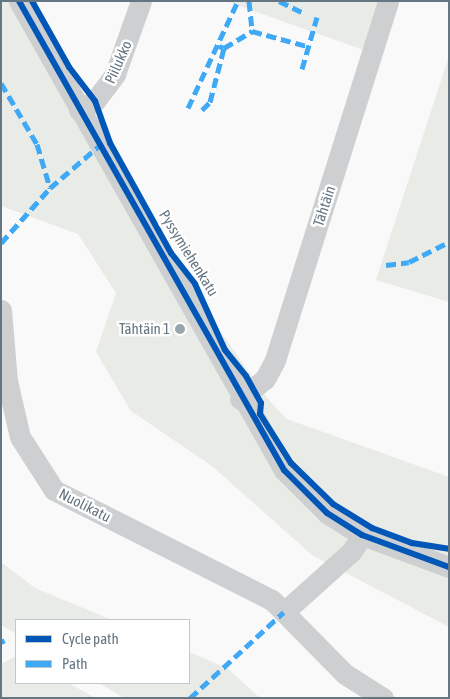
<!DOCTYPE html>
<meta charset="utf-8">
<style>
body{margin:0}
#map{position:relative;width:450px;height:699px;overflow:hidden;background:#f9f9f9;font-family:"Asap Condensed",sans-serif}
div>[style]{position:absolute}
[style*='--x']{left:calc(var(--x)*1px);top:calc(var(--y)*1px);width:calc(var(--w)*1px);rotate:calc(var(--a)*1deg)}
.green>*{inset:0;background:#e8ebe6}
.minor>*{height:21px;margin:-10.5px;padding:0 10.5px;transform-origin:10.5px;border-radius:10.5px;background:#cecfd0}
.quiet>*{height:5px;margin-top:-2.5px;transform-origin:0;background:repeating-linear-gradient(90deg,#3fa9f5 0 10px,transparent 0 15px)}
.cycleway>*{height:6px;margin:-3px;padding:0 3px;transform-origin:3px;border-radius:3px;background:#0057b8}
.dots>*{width:14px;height:14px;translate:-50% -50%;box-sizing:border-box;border:2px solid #fff;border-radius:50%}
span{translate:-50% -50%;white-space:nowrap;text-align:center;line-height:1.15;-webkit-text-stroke:5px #fff;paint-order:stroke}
.street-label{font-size:15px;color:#657683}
.poi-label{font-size:15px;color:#657683}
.right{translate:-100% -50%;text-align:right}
.frame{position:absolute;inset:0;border:2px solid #657683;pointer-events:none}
.legend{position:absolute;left:15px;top:619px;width:175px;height:65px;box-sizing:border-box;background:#fff;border:1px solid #c1c8cd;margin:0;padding:6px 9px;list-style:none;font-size:15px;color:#657683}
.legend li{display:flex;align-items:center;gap:10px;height:25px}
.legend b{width:25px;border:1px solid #c1c8cd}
</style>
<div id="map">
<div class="green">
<div style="clip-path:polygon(1px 1px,9px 1px,101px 162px,268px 399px,287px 419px,449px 477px,449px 627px,312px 555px,212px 466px,131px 411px,96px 352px,116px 293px,78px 234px,1px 206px)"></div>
<div style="clip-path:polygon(226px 1px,386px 1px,372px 53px)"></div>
<div style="clip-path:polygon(449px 56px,449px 302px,376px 280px)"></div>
<div style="clip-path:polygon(1px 562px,35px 588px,112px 620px,16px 620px,16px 634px,1px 625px)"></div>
<div style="clip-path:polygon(189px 652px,227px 668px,260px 698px,124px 698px,99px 683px,189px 683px)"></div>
<div style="clip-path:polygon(16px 656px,16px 683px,68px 683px,96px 698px,1px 698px,1px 664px)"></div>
</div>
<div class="minor">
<div style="--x:19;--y:1;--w:539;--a:60.53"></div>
<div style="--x:284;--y:470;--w:61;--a:45"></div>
<div style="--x:327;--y:513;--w:41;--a:32.2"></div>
<div style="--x:362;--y:535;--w:93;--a:20.2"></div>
<div style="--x:79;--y:110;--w:18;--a:-29"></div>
<div style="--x:95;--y:101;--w:34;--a:-53"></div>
<div style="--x:115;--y:74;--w:77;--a:-70.4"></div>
<div style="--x:1;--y:310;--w:71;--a:85.2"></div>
<div style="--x:7;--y:381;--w:57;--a:76.9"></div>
<div style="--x:20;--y:437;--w:63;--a:57.3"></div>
<div style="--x:54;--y:490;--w:244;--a:26.8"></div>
<div style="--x:272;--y:600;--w:104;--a:45.4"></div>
<div style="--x:345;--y:674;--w:45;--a:32.3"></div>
<div style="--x:240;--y:399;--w:32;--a:-39"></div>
<div style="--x:265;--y:379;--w:21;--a:-62"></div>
<div style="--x:275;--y:360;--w:376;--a:-72.5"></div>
<div style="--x:284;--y:612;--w:91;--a:-41.9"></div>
<div style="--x:352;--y:551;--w:19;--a:-58"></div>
</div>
<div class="quiet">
<div style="--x:249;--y:1;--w:30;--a:84"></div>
<div style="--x:279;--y:1;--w:28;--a:26"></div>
<div style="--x:252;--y:31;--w:60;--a:15.4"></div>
<div style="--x:219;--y:46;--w:5;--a:22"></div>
<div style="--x:224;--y:48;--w:33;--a:-31"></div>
<div style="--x:302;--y:69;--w:54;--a:-73.9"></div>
<div style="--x:1;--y:83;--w:71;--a:59.5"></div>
<div style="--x:37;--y:144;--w:46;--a:73.5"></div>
<div style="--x:188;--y:108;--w:118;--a:-65"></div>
<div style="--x:202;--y:110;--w:11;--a:-45"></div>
<div style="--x:210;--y:102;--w:56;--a:-75.5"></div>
<div style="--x:1;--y:243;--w:74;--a:-48.3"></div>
<div style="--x:50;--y:188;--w:65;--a:-40.6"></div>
<div style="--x:386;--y:265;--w:23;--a:-7"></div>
<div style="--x:409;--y:262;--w:45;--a:-26.6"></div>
<div style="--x:1;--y:642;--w:4;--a:-27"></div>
<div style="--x:190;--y:698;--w:127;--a:-42.5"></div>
</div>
<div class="cycleway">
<div style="--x:19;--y:1;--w:539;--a:60.53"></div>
<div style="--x:284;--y:470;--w:61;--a:45"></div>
<div style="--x:327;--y:513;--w:41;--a:32.2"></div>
<div style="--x:362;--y:535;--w:93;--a:20.2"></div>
<div style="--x:32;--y:1;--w:76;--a:60.7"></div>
<div style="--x:69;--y:67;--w:43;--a:52.6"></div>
<div style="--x:95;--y:101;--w:45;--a:70.3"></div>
<div style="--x:110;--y:143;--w:126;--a:61"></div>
<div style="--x:171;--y:253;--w:39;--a:52"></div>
<div style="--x:195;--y:284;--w:72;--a:65.6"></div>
<div style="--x:225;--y:350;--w:33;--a:51"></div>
<div style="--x:246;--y:376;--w:31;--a:61"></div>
<div style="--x:261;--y:403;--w:11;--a:95"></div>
<div style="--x:260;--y:414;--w:58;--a:57.7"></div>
<div style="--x:291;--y:463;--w:59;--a:44.3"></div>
<div style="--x:333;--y:504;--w:46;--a:31.6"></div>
<div style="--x:372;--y:528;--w:43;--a:20.6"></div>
<div style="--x:412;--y:543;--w:37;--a:9"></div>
</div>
<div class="dots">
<div style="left:180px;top:329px;background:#99a4ac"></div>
</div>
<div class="street-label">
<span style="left:118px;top:62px;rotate:-66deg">Piilukko</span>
<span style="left:324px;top:206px;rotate:-72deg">Tähtäin</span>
<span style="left:189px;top:253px;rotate:58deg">Pyssymiehenkatu</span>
<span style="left:85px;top:505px;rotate:27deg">Nuolikatu</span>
</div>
<div class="poi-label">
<span class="right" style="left:170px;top:329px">Tähtäin 1</span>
</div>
<div class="frame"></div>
<ul class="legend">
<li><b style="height:6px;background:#0057b8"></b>Cycle path</li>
<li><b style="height:6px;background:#3fa9f5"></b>Path</li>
</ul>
</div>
